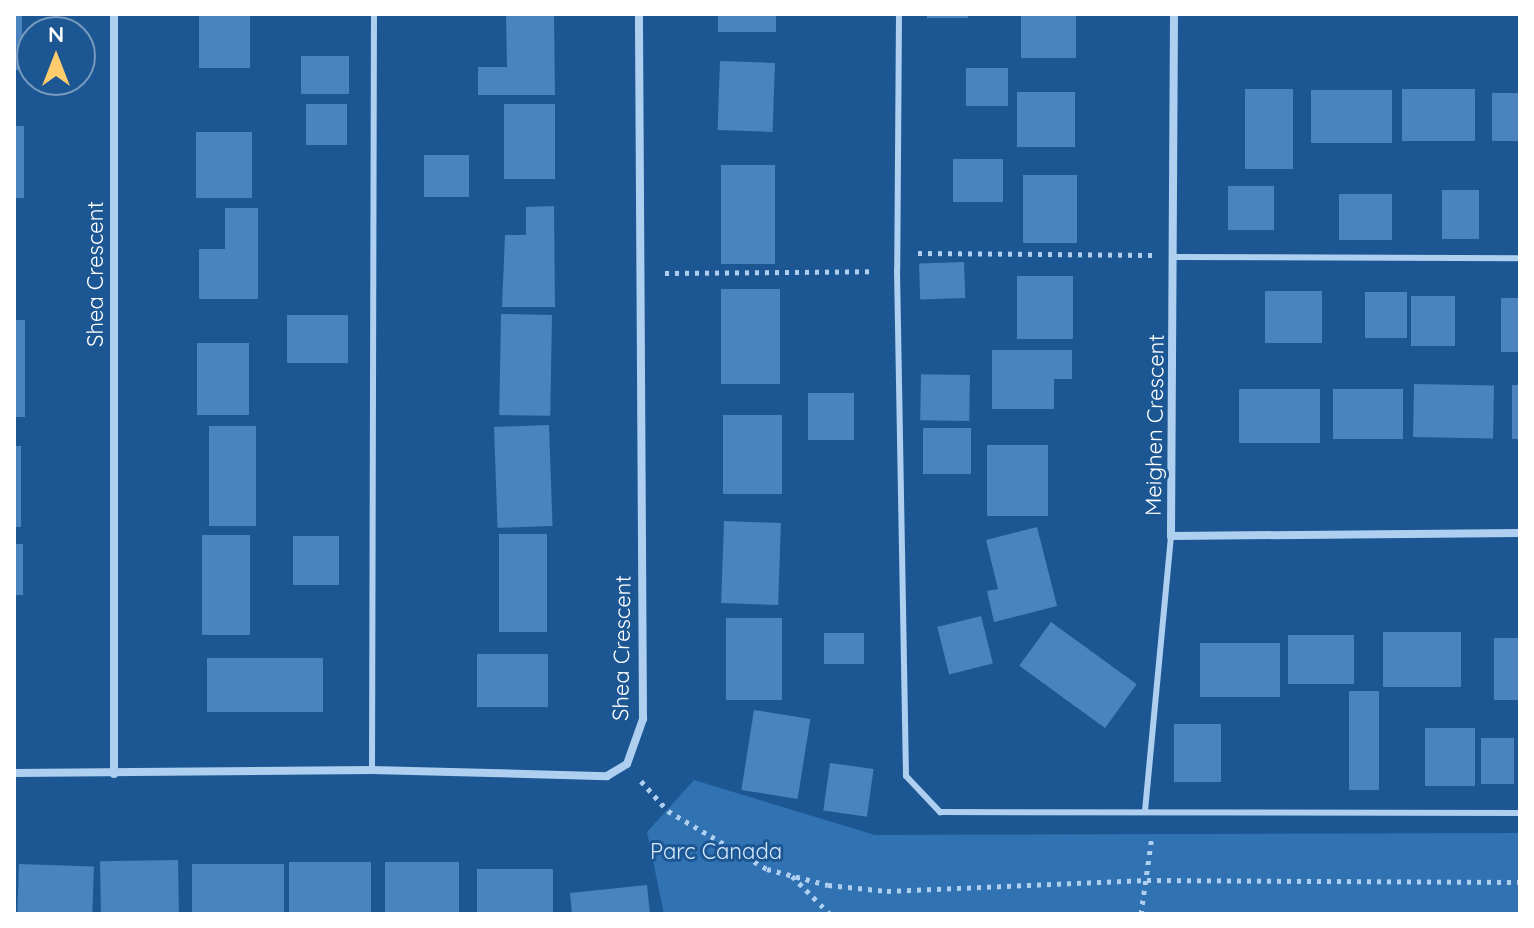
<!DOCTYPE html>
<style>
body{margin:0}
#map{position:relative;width:1534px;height:928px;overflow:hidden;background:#1c5794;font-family:Quicksand,sans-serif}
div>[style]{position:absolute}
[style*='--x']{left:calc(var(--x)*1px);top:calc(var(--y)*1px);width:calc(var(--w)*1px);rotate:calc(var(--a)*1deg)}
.green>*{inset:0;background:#3072b2}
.building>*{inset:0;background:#4a83bd;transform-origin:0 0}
.path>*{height:5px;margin-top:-2.5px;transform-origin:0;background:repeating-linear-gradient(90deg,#aecfef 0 4px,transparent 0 10px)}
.service>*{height:6px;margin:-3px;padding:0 3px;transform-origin:3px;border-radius:3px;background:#aecfef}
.minor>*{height:8px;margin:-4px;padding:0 4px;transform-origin:4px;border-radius:4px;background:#aecfef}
span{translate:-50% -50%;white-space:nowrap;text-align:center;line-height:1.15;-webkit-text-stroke:6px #1c5794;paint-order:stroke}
.street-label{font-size:22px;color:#fff}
.park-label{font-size:22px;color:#d5e8fb}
.frame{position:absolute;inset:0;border:16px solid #fff;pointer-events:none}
.north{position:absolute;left:16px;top:16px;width:80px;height:80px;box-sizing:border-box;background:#1c5794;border:2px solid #779abf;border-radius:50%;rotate:0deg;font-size:22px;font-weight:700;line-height:32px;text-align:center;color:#fff}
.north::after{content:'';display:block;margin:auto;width:28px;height:36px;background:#ffcc6d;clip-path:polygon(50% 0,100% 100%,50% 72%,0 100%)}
</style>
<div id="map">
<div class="green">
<div style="clip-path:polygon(694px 780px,875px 835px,1520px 833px,1520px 914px,664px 914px,647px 832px)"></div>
</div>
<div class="building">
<div style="left:14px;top:14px;width:8px;height:56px"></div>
<div style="left:199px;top:14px;width:51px;height:54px"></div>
<div style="clip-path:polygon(506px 14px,554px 14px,555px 95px,478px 95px,478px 67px,507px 67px)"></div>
<div style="left:718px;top:14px;width:58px;height:18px"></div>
<div style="left:927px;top:14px;width:41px;height:4px"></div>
<div style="left:1021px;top:14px;width:55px;height:44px"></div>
<div style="left:301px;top:56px;width:48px;height:38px"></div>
<div style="left:720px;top:61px;width:55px;height:69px;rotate:2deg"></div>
<div style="left:966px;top:68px;width:42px;height:38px"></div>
<div style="left:1245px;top:89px;width:48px;height:80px"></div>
<div style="left:1402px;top:89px;width:73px;height:52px"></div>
<div style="left:1311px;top:90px;width:81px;height:53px"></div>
<div style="left:1017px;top:92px;width:58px;height:55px"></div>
<div style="left:1492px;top:93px;width:28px;height:48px"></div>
<div style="left:306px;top:104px;width:41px;height:41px"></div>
<div style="left:504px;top:104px;width:51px;height:75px"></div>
<div style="left:14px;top:126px;width:10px;height:72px"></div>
<div style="left:196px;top:132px;width:56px;height:66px"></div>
<div style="left:424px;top:155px;width:45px;height:42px"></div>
<div style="left:953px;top:159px;width:50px;height:43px"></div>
<div style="left:721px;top:165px;width:54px;height:99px"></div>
<div style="left:1023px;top:175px;width:54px;height:68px"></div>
<div style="left:1228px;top:186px;width:46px;height:44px"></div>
<div style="left:1442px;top:190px;width:37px;height:49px"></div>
<div style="left:1339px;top:194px;width:53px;height:46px"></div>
<div style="clip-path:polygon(554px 206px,555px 307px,502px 307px,505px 235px,526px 235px,526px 207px)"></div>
<div style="clip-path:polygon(225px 208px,258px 208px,258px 299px,199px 299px,199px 249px,225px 249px)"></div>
<div style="left:964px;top:262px;width:36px;height:45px;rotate:88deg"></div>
<div style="left:1017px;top:276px;width:56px;height:63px"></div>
<div style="left:721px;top:289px;width:59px;height:95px"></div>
<div style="left:1265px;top:291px;width:57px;height:52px"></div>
<div style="left:1365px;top:292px;width:42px;height:46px"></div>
<div style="left:1411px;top:296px;width:44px;height:50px"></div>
<div style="left:1501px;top:298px;width:19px;height:54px"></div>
<div style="left:501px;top:314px;width:51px;height:101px;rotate:1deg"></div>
<div style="left:287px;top:315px;width:61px;height:48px"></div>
<div style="left:14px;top:320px;width:11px;height:97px"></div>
<div style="left:197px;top:343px;width:52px;height:72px"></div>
<div style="clip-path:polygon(992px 350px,1072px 350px,1072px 379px,1054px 379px,1054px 409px,992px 409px)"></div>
<div style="left:970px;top:375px;width:46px;height:49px;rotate:91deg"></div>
<div style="left:1414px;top:384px;width:80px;height:53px;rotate:1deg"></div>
<div style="left:1512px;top:385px;width:8px;height:54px"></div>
<div style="left:1239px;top:389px;width:81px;height:54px"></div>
<div style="left:1333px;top:389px;width:70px;height:50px"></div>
<div style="left:808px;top:393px;width:46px;height:47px"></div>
<div style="left:723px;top:415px;width:59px;height:79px"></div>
<div style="left:549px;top:425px;width:101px;height:55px;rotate:88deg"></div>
<div style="left:209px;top:426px;width:47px;height:100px"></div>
<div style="left:923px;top:428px;width:48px;height:46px"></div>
<div style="left:987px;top:445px;width:61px;height:71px"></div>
<div style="left:14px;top:446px;width:7px;height:81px"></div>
<div style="left:724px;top:521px;width:57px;height:82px;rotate:2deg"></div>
<div style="clip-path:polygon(1037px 527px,1057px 606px,994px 622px,987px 591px,998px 589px,986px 540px)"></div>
<div style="left:499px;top:534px;width:48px;height:98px"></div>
<div style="left:202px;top:535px;width:48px;height:100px"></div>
<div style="left:293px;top:536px;width:46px;height:49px"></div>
<div style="left:14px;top:544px;width:9px;height:51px"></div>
<div style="left:981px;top:616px;width:49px;height:45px;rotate:76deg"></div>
<div style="left:726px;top:618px;width:56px;height:82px"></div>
<div style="left:1051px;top:622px;width:106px;height:54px;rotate:36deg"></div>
<div style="left:1383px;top:632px;width:78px;height:55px"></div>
<div style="left:824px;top:633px;width:40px;height:31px"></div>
<div style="left:1288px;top:635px;width:66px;height:49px"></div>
<div style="left:1494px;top:638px;width:26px;height:62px"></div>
<div style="left:1200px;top:643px;width:80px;height:54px"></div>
<div style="left:477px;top:654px;width:71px;height:53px"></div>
<div style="left:207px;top:658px;width:116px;height:54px"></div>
<div style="left:1349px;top:691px;width:30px;height:99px"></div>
<div style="left:754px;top:710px;width:57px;height:81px;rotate:9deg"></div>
<div style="left:1174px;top:724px;width:47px;height:58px"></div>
<div style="left:1425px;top:728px;width:50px;height:58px"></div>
<div style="left:1514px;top:738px;width:46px;height:33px;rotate:90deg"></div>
<div style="left:830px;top:763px;width:44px;height:48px;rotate:8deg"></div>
<div style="left:178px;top:860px;width:54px;height:78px;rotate:89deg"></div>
<div style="left:289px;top:862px;width:82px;height:51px"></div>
<div style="left:385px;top:862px;width:74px;height:51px"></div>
<div style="left:19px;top:864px;width:75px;height:50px;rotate:2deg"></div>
<div style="left:284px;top:864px;width:50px;height:92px;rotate:90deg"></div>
<div style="left:477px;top:869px;width:76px;height:45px"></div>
<div style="clip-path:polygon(647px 885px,650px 914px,572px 914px,570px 893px)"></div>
</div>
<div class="path">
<div style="--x:918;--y:253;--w:234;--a:0.5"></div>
<div style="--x:665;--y:273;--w:210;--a:-0.5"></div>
<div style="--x:641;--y:781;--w:40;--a:48"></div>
<div style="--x:668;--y:811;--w:115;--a:30.4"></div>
<div style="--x:767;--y:869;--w:63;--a:14.7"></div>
<div style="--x:828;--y:885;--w:59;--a:5.8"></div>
<div style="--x:887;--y:891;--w:260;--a:-2.4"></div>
<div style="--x:1147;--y:880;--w:373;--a:0.3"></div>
<div style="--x:792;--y:876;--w:54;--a:45"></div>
<div style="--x:1141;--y:914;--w:79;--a:-82"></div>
</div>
<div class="service">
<div style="--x:899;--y:14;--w:256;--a:90.4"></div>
<div style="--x:897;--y:270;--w:506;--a:88.98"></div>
<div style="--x:906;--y:776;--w:50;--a:46.6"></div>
<div style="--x:940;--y:812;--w:580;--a:0.1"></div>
<div style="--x:1175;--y:257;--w:345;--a:0.2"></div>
<div style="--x:372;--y:770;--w:756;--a:-89.85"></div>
<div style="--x:1145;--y:811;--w:276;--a:-84.6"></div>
</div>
<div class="minor">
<div style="--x:1174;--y:14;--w:522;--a:90.33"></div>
<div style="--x:1171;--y:536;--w:349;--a:-0.5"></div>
<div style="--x:14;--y:773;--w:358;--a:-0.5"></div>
<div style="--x:372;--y:770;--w:235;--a:1.5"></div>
<div style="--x:607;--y:776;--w:23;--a:-31"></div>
<div style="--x:627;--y:764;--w:48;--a:-70.4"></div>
<div style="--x:643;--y:719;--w:705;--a:-90.33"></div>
<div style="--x:114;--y:774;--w:760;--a:-90"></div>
</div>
<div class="street-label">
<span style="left:96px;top:274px;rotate:-90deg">Shea Crescent</span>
<span style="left:1155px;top:425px;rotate:-89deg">Meighen Crescent</span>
<span style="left:622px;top:648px;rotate:-89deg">Shea Crescent</span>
</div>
<div class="park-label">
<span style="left:716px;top:852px">Parc Canada</span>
</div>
<div class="frame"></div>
<div class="north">N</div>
</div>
